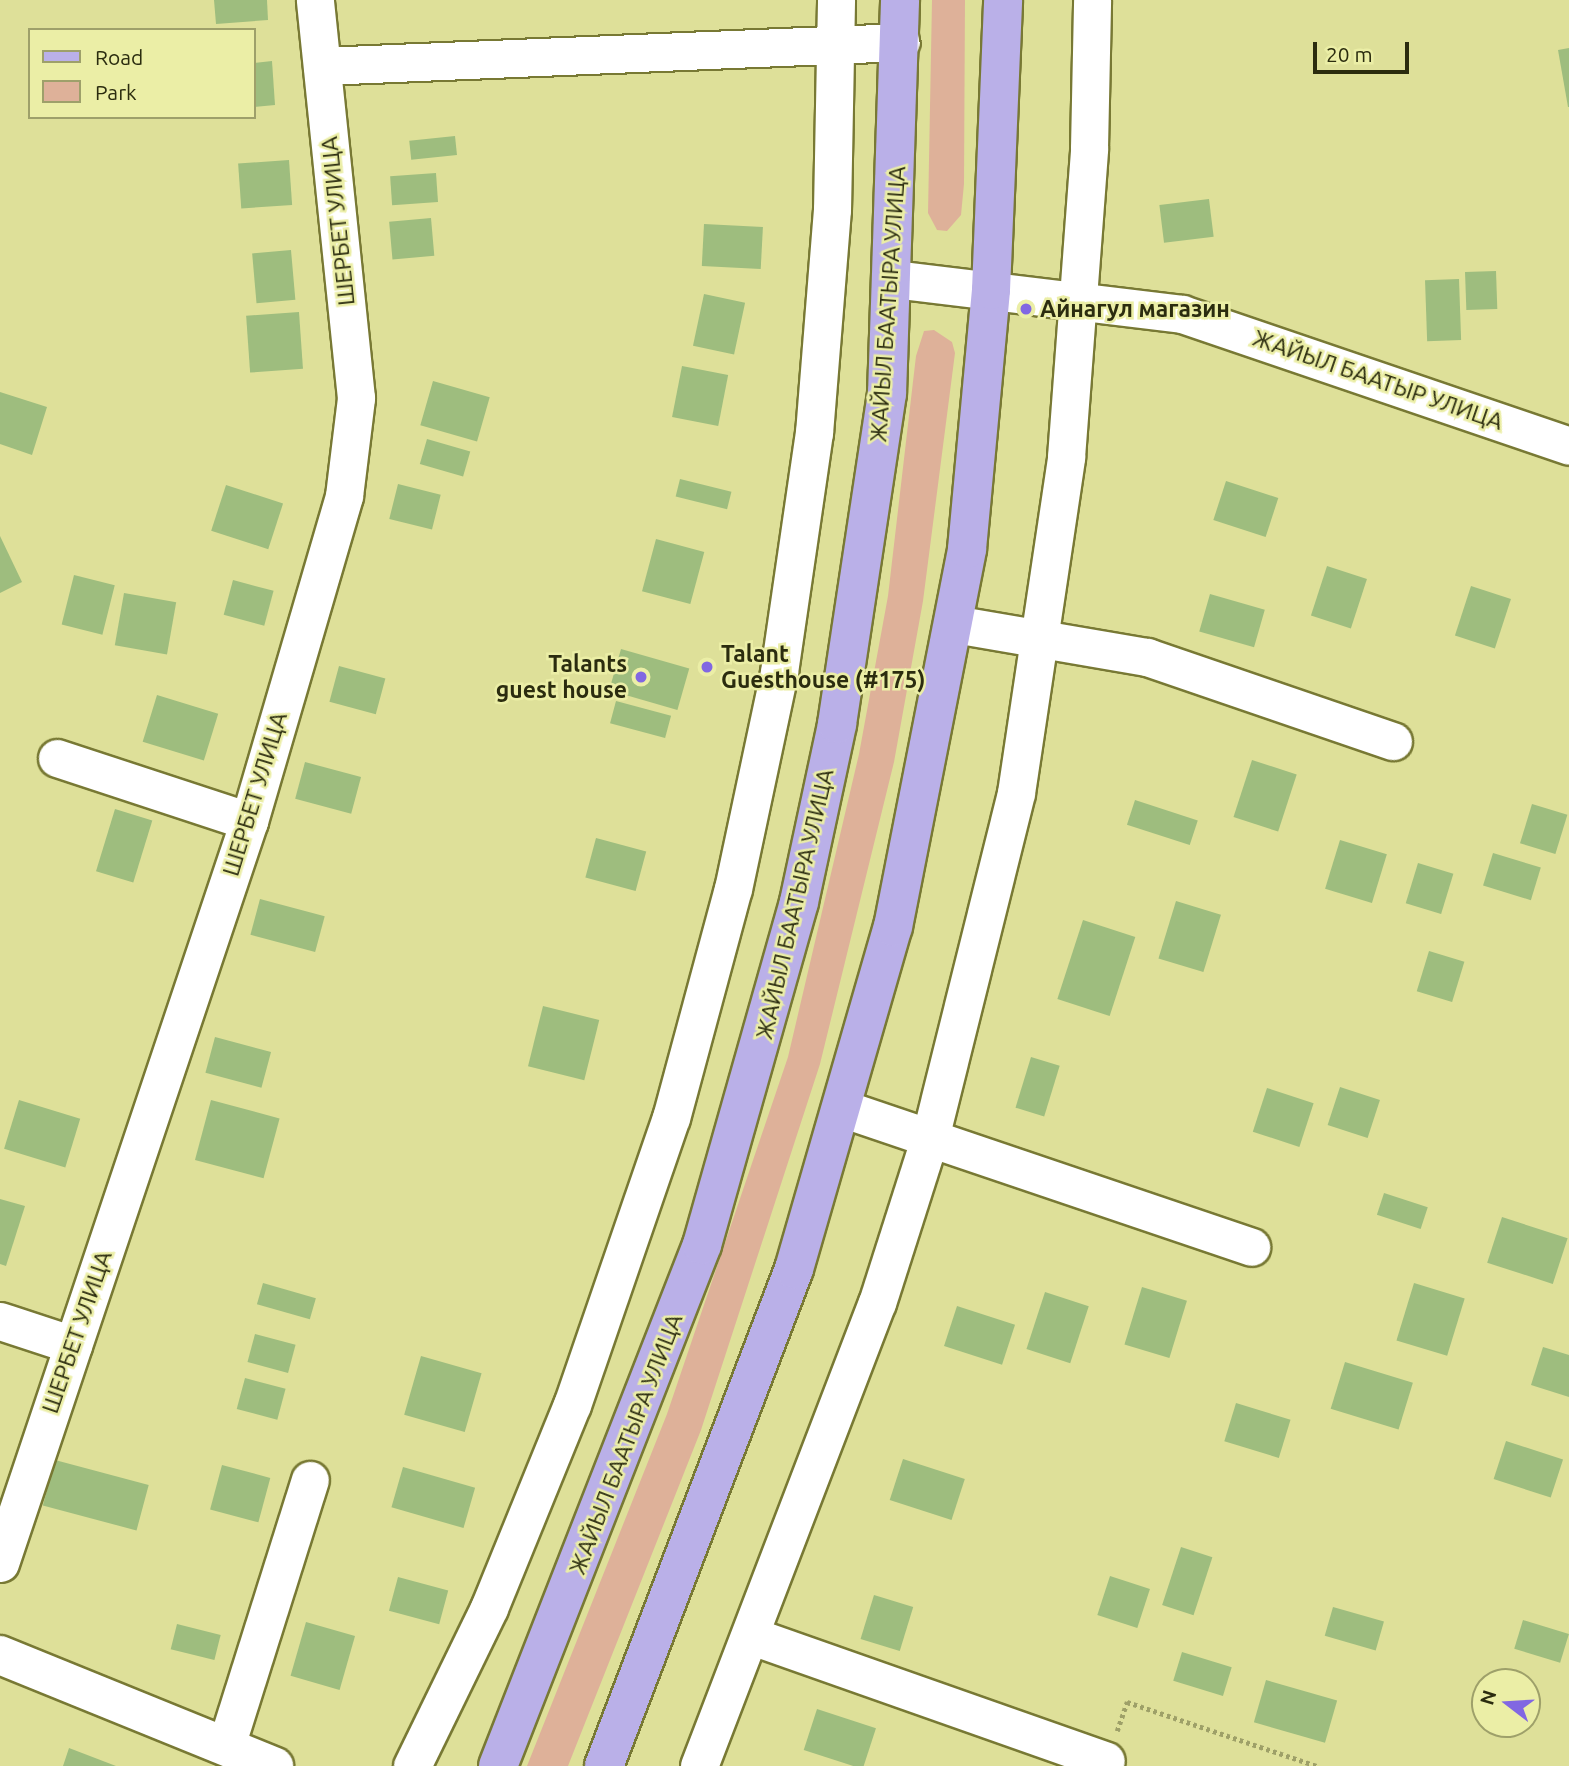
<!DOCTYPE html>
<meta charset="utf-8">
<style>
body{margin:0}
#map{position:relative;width:1569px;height:1766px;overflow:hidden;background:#dee099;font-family:Ubuntu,sans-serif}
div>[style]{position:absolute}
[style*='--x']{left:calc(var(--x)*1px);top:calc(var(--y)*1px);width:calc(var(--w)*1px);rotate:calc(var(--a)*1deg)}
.green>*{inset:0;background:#deb199}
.building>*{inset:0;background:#9ebd7e;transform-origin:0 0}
.path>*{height:4.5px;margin-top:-2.25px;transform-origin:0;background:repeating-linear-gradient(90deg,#9ea068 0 3.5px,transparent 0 7px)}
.roads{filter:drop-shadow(2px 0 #787934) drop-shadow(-2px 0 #787934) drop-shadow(0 2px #787934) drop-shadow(0 -2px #787934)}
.street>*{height:37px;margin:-18.5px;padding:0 18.5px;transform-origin:18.5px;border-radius:18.5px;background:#fff}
.secondary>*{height:38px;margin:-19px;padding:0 19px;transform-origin:19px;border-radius:19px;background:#fff}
.primary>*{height:38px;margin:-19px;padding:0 19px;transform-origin:19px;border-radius:19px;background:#bab0e8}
.dots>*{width:19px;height:19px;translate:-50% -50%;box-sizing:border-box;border:4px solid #ebeea6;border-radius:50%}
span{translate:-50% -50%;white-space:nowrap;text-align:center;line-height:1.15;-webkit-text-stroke:5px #ebeea6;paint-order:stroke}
.street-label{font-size:23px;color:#2b2c0f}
.poi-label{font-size:23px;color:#2b2c0f;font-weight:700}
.left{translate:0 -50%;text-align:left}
.right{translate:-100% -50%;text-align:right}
.legend{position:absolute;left:28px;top:28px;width:228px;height:91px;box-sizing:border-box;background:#ebeea6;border:2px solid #9ea06a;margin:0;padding:9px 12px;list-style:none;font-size:21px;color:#2b2c0f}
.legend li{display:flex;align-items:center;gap:14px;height:35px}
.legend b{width:35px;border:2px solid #9ea06a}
.north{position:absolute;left:1471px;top:1668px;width:70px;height:70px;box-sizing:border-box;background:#ebeea6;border:2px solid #9ea06a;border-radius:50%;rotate:287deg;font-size:19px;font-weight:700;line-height:28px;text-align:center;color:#2b2c0f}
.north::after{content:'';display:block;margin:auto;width:24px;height:32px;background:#8167e2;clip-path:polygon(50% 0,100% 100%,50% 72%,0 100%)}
.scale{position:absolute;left:1313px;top:42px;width:96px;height:32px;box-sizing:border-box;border:4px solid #2b2c0f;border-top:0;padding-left:9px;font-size:21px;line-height:24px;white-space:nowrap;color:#2b2c0f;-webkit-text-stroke:5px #ebeea6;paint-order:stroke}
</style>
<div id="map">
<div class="green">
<div style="clip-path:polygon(932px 0,965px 0,964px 184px,961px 215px,947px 231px,937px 230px,928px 213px)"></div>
<div style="clip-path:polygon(934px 330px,952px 342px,955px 353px,923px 601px,894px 762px,820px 1064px,701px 1430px,568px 1766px,527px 1766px,667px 1414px,788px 1057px,859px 754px,888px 596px,916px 356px,924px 331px)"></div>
</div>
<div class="building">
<div style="clip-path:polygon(214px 0,267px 0,268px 20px,216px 24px)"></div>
<div style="clip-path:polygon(1569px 48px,1569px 107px,1568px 107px,1558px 50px)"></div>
<div style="clip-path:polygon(272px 61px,275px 105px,254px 107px,254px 63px)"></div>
<div style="left:455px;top:136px;width:19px;height:46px;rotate:84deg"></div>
<div style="left:289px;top:160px;width:45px;height:51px;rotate:86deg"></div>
<div style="left:436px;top:173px;width:29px;height:46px;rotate:86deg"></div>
<div style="left:1209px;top:199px;width:38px;height:50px;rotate:83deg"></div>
<div style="left:431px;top:218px;width:38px;height:42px;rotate:85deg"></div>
<div style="left:704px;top:224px;width:59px;height:42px;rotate:3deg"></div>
<div style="left:291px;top:250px;width:50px;height:39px;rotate:85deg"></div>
<div style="left:1496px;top:271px;width:38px;height:31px;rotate:88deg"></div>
<div style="left:1459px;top:279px;width:61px;height:34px;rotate:88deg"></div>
<div style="left:704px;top:294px;width:42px;height:53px;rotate:12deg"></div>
<div style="left:299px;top:312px;width:57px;height:53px;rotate:86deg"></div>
<div style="left:682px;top:366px;width:47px;height:52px;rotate:11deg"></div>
<div style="left:433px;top:381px;width:59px;height:46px;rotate:16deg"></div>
<div style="clip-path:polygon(0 392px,47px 407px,32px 455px,0 444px)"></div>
<div style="left:427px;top:439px;width:45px;height:26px;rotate:16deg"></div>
<div style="left:680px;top:479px;width:53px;height:18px;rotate:14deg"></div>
<div style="left:1226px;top:481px;width:55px;height:41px;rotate:18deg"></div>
<div style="left:398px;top:484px;width:44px;height:36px;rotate:14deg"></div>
<div style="left:226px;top:485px;width:60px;height:48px;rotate:18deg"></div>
<div style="clip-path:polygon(0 536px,22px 582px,0 593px)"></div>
<div style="left:656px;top:539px;width:50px;height:54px;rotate:15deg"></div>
<div style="left:1327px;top:566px;width:42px;height:52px;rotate:18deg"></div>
<div style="left:74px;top:575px;width:42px;height:51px;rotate:14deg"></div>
<div style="left:233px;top:580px;width:42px;height:36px;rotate:15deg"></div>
<div style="left:1471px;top:586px;width:42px;height:52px;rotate:18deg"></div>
<div style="left:124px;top:593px;width:53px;height:53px;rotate:10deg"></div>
<div style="left:1210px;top:594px;width:57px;height:39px;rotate:16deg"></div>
<div style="left:621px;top:649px;width:71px;height:43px;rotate:16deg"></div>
<div style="left:339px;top:666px;width:48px;height:37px;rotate:15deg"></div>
<div style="left:157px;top:695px;width:64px;height:49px;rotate:17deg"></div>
<div style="left:616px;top:701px;width:57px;height:23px;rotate:15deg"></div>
<div style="left:1252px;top:760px;width:47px;height:60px;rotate:18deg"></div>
<div style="left:305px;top:762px;width:58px;height:38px;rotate:15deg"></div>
<div style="left:1135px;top:800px;width:66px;height:26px;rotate:18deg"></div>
<div style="left:1532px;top:804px;width:37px;height:41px;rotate:17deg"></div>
<div style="left:115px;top:809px;width:39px;height:65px;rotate:17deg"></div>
<div style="left:596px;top:838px;width:52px;height:41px;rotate:15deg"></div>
<div style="left:1340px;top:840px;width:49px;height:51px;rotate:17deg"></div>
<div style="left:1493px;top:853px;width:50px;height:34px;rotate:17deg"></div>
<div style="left:1418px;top:863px;width:37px;height:42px;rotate:17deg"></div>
<div style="left:260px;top:899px;width:67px;height:37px;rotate:15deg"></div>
<div style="left:1176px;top:901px;width:47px;height:60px;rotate:17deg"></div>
<div style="left:1083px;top:920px;width:55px;height:83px;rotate:18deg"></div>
<div style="left:1429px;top:951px;width:37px;height:42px;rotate:17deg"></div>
<div style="left:543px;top:1006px;width:58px;height:62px;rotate:14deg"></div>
<div style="left:215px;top:1037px;width:58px;height:37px;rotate:15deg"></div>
<div style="left:1031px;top:1057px;width:30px;height:53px;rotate:17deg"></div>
<div style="left:1340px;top:1087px;width:42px;height:40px;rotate:18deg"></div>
<div style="left:1267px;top:1088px;width:49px;height:46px;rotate:18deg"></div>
<div style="left:19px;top:1100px;width:64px;height:51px;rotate:17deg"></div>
<div style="left:211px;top:1100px;width:71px;height:62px;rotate:15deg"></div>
<div style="left:1384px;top:1193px;width:46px;height:23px;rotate:18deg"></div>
<div style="clip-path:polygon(0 1199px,25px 1206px,6px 1266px,0 1264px)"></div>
<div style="left:1502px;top:1217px;width:69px;height:48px;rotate:18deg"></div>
<div style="left:263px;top:1283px;width:55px;height:22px;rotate:16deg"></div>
<div style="left:1414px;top:1283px;width:53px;height:60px;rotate:17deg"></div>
<div style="left:1142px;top:1287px;width:47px;height:60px;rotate:17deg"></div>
<div style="left:1045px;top:1292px;width:46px;height:60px;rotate:18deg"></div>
<div style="left:957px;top:1306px;width:61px;height:42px;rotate:18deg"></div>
<div style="left:255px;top:1334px;width:42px;height:29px;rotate:15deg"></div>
<div style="clip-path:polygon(1543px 1347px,1569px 1355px,1569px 1397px,1531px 1385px)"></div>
<div style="left:421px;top:1356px;width:63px;height:61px;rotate:16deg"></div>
<div style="left:1345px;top:1362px;width:71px;height:49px;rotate:17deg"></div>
<div style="left:245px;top:1378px;width:42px;height:32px;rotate:15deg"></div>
<div style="left:1236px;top:1403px;width:57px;height:40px;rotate:17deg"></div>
<div style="left:1506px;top:1441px;width:60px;height:40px;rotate:18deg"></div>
<div style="left:903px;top:1459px;width:65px;height:43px;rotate:18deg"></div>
<div style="left:55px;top:1460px;width:97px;height:47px;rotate:15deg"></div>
<div style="left:222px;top:1465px;width:50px;height:46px;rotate:15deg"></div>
<div style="left:403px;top:1467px;width:75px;height:42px;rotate:16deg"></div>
<div style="left:1181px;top:1547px;width:33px;height:61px;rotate:18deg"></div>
<div style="left:1110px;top:1576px;width:42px;height:41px;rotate:18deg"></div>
<div style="left:398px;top:1577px;width:52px;height:35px;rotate:15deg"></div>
<div style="left:874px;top:1595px;width:41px;height:46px;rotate:17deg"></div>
<div style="left:1333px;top:1607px;width:53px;height:30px;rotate:16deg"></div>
<div style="left:1523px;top:1620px;width:48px;height:30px;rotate:17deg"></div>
<div style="left:306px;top:1622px;width:51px;height:56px;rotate:16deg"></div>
<div style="left:177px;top:1624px;width:45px;height:26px;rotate:14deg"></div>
<div style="left:1182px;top:1652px;width:52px;height:30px;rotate:17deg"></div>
<div style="left:1266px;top:1680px;width:74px;height:44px;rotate:16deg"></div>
<div style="left:817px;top:1709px;width:62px;height:43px;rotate:18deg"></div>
<div style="clip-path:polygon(69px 1748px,116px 1766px,63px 1766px)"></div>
</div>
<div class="path">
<div style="--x:1117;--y:1731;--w:31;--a:-71"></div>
<div style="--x:1127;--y:1702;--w:200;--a:18.6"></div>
</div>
<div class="roads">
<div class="street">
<div style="--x:322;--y:66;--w:579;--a:-2.37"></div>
<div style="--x:894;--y:279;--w:290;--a:6.9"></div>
<div style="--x:1182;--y:314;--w:409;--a:18.8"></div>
<div style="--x:954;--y:624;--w:196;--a:9.7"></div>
<div style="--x:1147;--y:657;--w:260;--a:18.9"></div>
<div style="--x:57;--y:758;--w:202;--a:18.2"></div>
<div style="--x:844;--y:1109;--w:430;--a:18.7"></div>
<div style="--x:0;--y:1321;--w:77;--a:18.2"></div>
<div style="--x:0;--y:1563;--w:783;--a:-71.45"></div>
<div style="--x:249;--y:821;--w:339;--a:-73.7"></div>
<div style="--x:344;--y:496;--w:99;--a:-83"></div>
<div style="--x:356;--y:398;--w:400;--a:-95.9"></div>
<div style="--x:752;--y:1636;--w:375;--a:19.4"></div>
<div style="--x:226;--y:1746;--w:279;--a:-72.5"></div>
<div style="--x:412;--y:1766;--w:176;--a:-64"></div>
<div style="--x:489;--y:1608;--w:219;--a:-67.8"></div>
<div style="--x:572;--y:1405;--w:304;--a:-71"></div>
<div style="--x:671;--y:1118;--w:237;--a:-74.9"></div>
<div style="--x:733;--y:889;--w:222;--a:-78"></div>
<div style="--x:779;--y:672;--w:242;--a:-81.7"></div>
<div style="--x:814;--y:433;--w:224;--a:-85.4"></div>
<div style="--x:832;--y:210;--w:210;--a:-88.9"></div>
<div style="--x:699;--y:1766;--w:496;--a:-69"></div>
<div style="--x:877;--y:1303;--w:177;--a:-72.3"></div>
<div style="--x:931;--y:1134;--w:351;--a:-76"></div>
<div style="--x:1016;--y:793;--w:340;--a:-81.5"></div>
<div style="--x:1066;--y:457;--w:310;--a:-85.7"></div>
<div style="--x:1089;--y:148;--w:148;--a:-88.8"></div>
</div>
<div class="secondary">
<div style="--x:0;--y:1655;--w:296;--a:22.1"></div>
</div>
<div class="primary">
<div style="--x:498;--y:1766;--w:560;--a:-68.62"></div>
<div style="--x:702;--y:1245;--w:356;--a:-74.2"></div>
<div style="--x:799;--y:902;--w:182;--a:-77.9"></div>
<div style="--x:837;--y:724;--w:334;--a:-81.4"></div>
<div style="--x:887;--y:394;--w:394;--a:-88.1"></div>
<div style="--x:604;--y:1766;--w:532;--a:-69.08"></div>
<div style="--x:794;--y:1269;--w:356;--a:-73.9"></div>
<div style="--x:893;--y:927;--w:385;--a:-78.9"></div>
<div style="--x:967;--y:549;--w:260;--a:-84.7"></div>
<div style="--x:991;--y:290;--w:290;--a:-87.6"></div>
</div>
</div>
<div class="dots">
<div style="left:1026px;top:309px;background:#8167e2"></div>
<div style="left:707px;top:667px;background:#8167e2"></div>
<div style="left:641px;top:677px;background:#8167e2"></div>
</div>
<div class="street-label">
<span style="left:338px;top:221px;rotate:-96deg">ШЕРБЕТ УЛИЦА</span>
<span style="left:888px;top:304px;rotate:-86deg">ЖАЙЫЛ БААТЫРА УЛИЦА</span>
<span style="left:1378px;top:380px;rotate:19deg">ЖАЙЫЛ БААТЫР УЛИЦА</span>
<span style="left:255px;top:794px;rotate:-73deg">ШЕРБЕТ УЛИЦА</span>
<span style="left:795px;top:904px;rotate:-77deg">ЖАЙЫЛ БААТЫРА УЛИЦА</span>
<span style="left:77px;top:1332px;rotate:-71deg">ШЕРБЕТ УЛИЦА</span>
<span style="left:626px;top:1444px;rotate:-69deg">ЖАЙЫЛ БААТЫРА УЛИЦА</span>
</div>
<div class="poi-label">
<span class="left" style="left:1040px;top:309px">Айнагул магазин</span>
<span class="left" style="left:721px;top:667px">Talant<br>Guesthouse (#175)</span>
<span class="right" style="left:627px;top:677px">Talants<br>guest house</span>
</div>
<ul class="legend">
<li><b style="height:9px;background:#bab0e8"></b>Road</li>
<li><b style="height:19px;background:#deb199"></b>Park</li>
</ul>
<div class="north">N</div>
<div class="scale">20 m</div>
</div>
